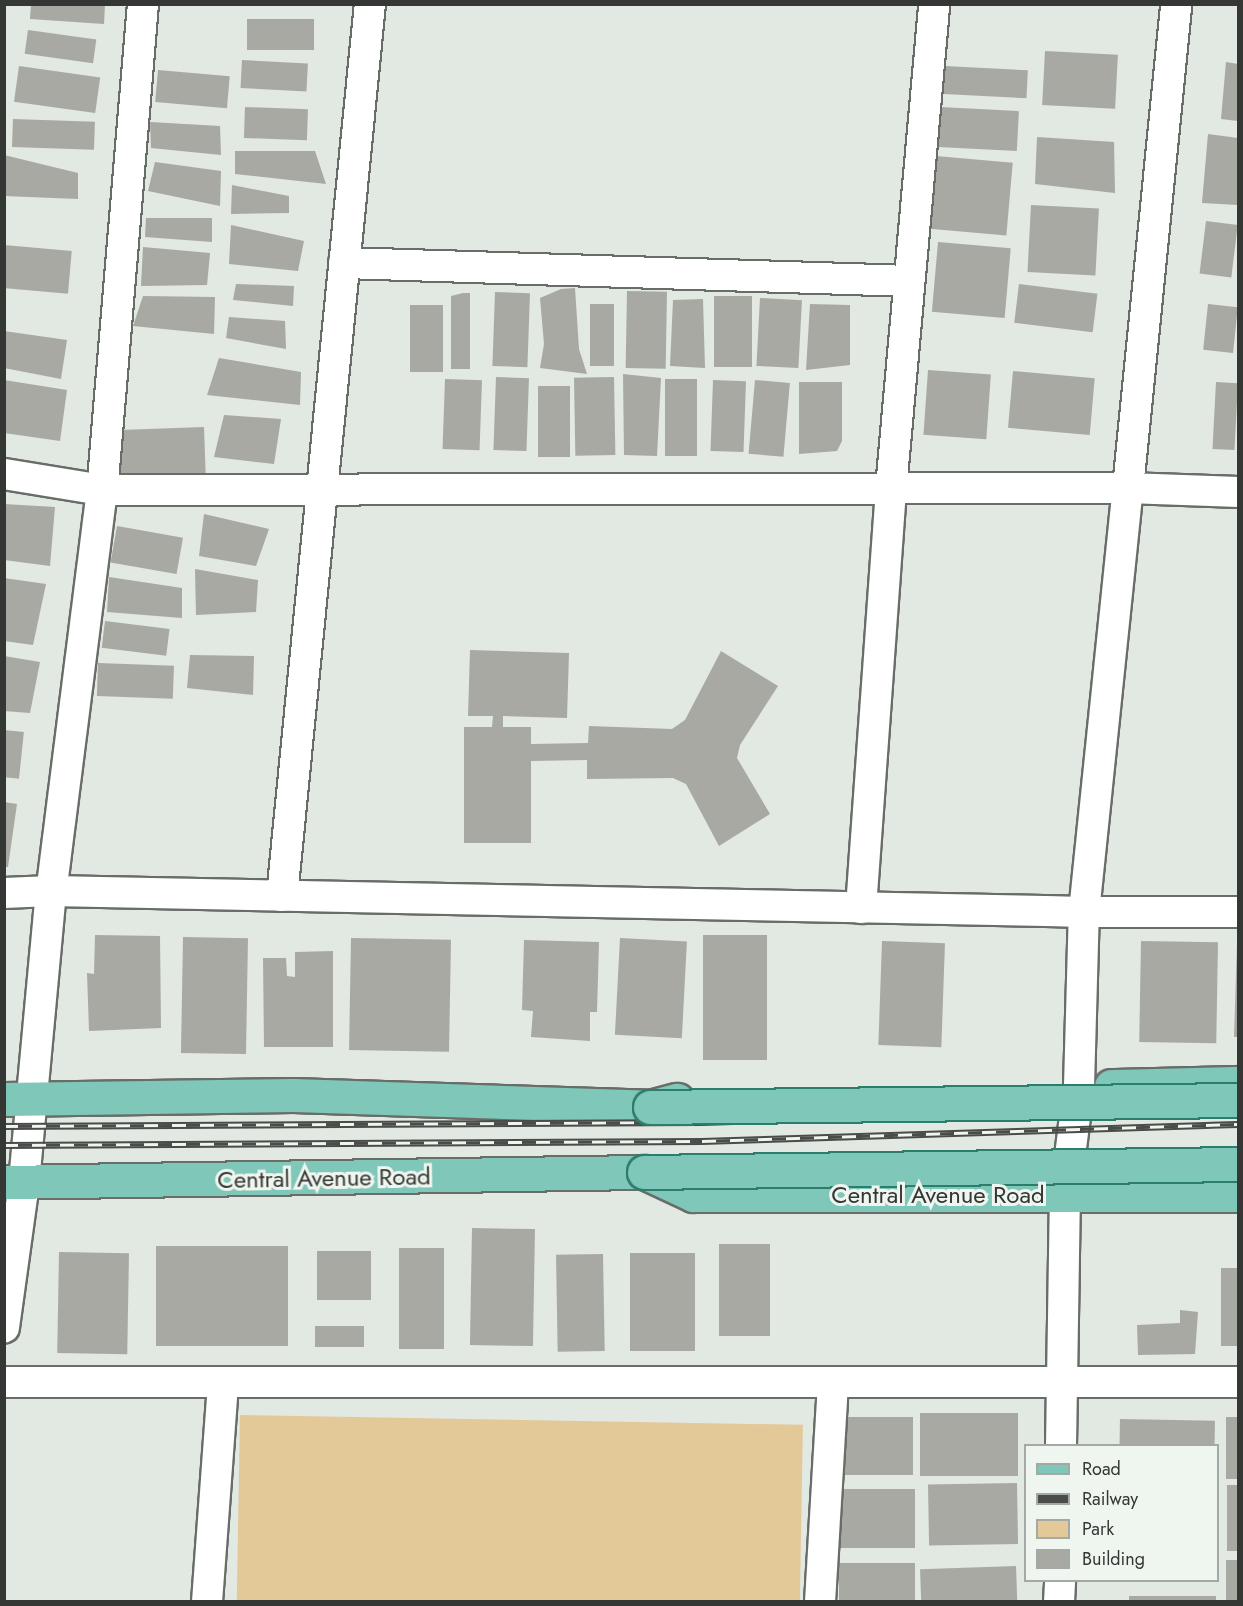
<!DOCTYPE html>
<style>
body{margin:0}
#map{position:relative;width:1243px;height:1606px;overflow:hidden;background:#e2e8e2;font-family:Jost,sans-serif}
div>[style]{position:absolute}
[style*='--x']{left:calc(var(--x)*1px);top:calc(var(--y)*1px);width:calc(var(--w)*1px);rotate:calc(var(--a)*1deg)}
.green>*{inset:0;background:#e3c898;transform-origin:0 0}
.building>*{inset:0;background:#a8a9a2;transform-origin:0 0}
.roads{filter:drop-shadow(2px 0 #686d68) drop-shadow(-2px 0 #686d68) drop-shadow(0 2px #686d68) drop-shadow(0 -2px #686d68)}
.minor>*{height:30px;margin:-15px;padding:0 15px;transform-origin:15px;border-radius:15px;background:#fff}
.primary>*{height:33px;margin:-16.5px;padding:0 16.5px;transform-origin:16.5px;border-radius:16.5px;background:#7fc7b8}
.rail>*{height:7px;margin-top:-3.5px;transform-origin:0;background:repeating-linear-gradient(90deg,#eff5ef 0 14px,#494c49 0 28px);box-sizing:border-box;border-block:2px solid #494c49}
.bridges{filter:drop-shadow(2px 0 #2d7d6b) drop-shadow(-2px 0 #2d7d6b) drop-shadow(0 2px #2d7d6b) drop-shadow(0 -2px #2d7d6b)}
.primary-bridge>*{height:33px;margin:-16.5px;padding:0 16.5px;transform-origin:16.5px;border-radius:16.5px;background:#7fc7b8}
span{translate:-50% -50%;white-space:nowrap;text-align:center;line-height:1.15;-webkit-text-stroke:6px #eff5ef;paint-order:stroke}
.street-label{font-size:24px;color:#353735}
.frame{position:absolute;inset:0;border:6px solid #353735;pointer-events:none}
.legend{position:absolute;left:1024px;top:1444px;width:195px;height:138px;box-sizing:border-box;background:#eff5ef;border:2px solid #a5a9a5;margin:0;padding:8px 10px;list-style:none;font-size:18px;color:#353735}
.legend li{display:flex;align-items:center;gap:12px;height:30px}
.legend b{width:30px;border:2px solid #a5a9a5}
</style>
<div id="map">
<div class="green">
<div style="left:240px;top:1415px;width:563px;height:187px;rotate:1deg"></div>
</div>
<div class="building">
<div style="clip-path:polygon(31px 4px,105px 4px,104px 24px,30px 19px)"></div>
<div style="left:247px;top:19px;width:67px;height:31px"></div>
<div style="left:28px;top:30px;width:69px;height:24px;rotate:8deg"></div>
<div style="left:1045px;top:51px;width:73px;height:54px;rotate:3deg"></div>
<div style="left:242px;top:60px;width:66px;height:28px;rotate:3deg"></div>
<div style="clip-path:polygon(1226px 62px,1238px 64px,1238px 121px,1221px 119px)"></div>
<div style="left:19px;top:66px;width:82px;height:36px;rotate:8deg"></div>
<div style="left:945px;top:66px;width:83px;height:28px;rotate:3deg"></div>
<div style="left:158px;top:70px;width:72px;height:32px;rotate:5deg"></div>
<div style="left:245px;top:107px;width:63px;height:31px;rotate:2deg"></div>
<div style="left:940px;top:107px;width:79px;height:40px;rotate:3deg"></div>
<div style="left:13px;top:119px;width:82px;height:28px;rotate:2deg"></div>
<div style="clip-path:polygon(150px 122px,220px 126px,221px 155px,151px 148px)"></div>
<div style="clip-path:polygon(1208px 134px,1238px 138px,1238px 205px,1202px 203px)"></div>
<div style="clip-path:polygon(1037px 137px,1114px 142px,1115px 193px,1035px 184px)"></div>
<div style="clip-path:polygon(235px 151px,315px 151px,326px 184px,235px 174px)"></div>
<div style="clip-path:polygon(4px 155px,78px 173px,78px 199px,4px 196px)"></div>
<div style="left:936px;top:156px;width:77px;height:73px;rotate:5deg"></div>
<div style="clip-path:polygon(155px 162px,221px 171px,220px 206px,148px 191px)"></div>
<div style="clip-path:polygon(232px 185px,289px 196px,289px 213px,231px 214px)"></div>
<div style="left:1031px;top:205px;width:68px;height:67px;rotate:3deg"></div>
<div style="clip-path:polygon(146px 218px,212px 218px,212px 242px,145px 237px)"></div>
<div style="left:1206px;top:221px;width:32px;height:53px;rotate:7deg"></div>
<div style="clip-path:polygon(231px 225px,304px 241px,298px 271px,229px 264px)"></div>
<div style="left:938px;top:242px;width:73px;height:70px;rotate:5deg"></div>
<div style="left:4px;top:245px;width:68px;height:43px;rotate:5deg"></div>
<div style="clip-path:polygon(143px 247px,210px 253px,207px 285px,141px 286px)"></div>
<div style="clip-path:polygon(236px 284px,294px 286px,293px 306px,233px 300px)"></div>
<div style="left:1019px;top:284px;width:79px;height:39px;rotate:7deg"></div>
<div style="clip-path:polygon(575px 288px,579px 349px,587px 374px,540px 368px,544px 344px,540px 298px,561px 289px)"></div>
<div style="left:627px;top:291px;width:40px;height:77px;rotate:1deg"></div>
<div style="left:495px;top:292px;width:35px;height:74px;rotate:2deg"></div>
<div style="clip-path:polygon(463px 293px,470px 293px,470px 369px,451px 369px,451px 296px)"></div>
<div style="clip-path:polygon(143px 296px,215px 297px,214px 334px,133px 326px)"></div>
<div style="left:714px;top:296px;width:38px;height:71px"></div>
<div style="left:760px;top:298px;width:42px;height:68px;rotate:3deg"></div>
<div style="clip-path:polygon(703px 299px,705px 368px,670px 366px,673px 300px)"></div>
<div style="left:590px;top:304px;width:24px;height:62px"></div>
<div style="clip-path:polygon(810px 304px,850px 305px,850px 365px,806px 370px)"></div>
<div style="left:1208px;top:304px;width:30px;height:46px;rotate:6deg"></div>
<div style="left:410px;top:305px;width:33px;height:67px"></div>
<div style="clip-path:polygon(229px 317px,285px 321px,286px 349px,226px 338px)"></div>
<div style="clip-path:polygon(4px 331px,67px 340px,61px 379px,4px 368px)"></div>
<div style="clip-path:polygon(219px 358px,301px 372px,300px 405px,207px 395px)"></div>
<div style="left:928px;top:370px;width:63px;height:65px;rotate:4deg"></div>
<div style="left:1013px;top:371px;width:82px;height:57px;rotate:5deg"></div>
<div style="clip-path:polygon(623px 374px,661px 378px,657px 456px,624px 455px)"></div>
<div style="left:496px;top:377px;width:33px;height:73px;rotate:2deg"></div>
<div style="left:614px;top:377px;width:78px;height:40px;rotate:89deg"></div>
<div style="left:445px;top:379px;width:37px;height:70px;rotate:2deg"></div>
<div style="left:665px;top:379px;width:32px;height:77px"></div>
<div style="clip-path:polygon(4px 380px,67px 390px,60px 441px,4px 433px)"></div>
<div style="left:713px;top:380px;width:33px;height:71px;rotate:2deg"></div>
<div style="left:755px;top:380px;width:35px;height:74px;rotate:5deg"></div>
<div style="clip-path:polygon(799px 382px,842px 382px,842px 441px,837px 451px,799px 454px)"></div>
<div style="left:1216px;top:382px;width:22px;height:67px;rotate:3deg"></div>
<div style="left:538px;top:386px;width:32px;height:71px"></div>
<div style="clip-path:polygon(224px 415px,281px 419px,274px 464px,214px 457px)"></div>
<div style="clip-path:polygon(204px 427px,206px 484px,116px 476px,120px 430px)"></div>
<div style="clip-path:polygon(4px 504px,55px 507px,50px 566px,4px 560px)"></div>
<div style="clip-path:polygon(204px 514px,269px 529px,256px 566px,199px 556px)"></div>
<div style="left:117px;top:526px;width:67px;height:37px;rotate:10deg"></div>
<div style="clip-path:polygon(195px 569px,258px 580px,256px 612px,196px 615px)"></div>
<div style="clip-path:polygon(109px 577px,182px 588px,182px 618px,107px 612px)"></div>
<div style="clip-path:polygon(4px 578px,46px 584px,33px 645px,4px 641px)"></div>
<div style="left:105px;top:621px;width:65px;height:27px;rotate:7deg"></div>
<div style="clip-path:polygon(470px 650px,569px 653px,567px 718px,503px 716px,503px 727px,531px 727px,531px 744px,588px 743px,589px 726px,672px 729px,685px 720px,721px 651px,778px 686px,740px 745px,737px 758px,770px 814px,719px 846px,686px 784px,673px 778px,587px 779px,587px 760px,531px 761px,531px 843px,464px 843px,464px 727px,492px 727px,493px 716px,468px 716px)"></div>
<div style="clip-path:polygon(190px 655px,254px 656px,253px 695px,187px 688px)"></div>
<div style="clip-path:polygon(4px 656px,40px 662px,30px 713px,4px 711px)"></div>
<div style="left:98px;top:663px;width:76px;height:33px;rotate:2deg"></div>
<div style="left:4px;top:730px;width:20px;height:47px;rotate:6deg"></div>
<div style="clip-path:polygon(4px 802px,17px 804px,8px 867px,4px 867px)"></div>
<div style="clip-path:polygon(95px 935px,160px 936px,161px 1028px,89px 1031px,87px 973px,94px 974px)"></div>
<div style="left:703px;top:935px;width:64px;height:125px"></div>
<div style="left:183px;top:937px;width:65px;height:116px;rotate:1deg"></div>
<div style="left:351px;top:938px;width:100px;height:112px;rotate:1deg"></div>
<div style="left:620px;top:938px;width:67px;height:97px;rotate:3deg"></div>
<div style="clip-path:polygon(524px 940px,599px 942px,597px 1012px,590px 1012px,590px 1041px,531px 1037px,533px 1011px,522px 1010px)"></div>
<div style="left:882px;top:941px;width:63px;height:104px;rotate:2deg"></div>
<div style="left:1141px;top:941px;width:77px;height:101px;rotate:1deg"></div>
<div style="clip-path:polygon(1237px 944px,1238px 944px,1238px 1037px,1234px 1037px)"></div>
<div style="clip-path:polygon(333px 951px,333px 1047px,264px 1047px,263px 958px,286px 958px,287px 976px,295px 977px,295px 952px)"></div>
<div style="left:472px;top:1228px;width:63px;height:117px;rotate:1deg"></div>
<div style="left:719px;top:1244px;width:51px;height:92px"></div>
<div style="left:156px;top:1246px;width:132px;height:100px"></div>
<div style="left:399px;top:1248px;width:45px;height:101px"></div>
<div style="left:317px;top:1251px;width:54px;height:49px"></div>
<div style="left:59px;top:1252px;width:70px;height:101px;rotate:1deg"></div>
<div style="left:630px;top:1253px;width:65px;height:98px"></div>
<div style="left:603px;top:1254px;width:97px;height:47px;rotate:89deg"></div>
<div style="left:1221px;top:1268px;width:17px;height:78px"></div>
<div style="clip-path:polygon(1180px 1310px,1198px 1312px,1195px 1354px,1138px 1355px,1137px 1325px,1180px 1323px)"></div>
<div style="left:315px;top:1326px;width:49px;height:21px"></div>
<div style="left:1018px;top:1413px;width:63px;height:98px;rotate:90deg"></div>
<div style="left:913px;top:1417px;width:58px;height:76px;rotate:90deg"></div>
<div style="left:1226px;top:1417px;width:12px;height:62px"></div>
<div style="left:1120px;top:1419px;width:95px;height:27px;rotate:1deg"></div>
<div style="left:1017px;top:1483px;width:61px;height:89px;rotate:89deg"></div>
<div style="left:1227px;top:1485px;width:11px;height:66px"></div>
<div style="left:915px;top:1489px;width:59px;height:75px;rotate:90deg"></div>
<div style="left:1226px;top:1560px;width:12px;height:42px"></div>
<div style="left:839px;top:1563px;width:76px;height:39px"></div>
<div style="left:1016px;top:1566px;width:36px;height:96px;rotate:88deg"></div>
<div style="left:1129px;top:1596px;width:87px;height:6px"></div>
</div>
<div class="roads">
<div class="minor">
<div style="--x:143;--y:4;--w:488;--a:94.8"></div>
<div style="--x:102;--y:490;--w:1026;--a:-0.11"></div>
<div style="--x:1128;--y:488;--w:486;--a:-84.3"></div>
<div style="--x:344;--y:263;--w:565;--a:1.82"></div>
<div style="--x:4;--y:474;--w:99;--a:9.3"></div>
<div style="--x:102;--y:490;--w:404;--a:97.2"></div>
<div style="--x:51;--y:891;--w:293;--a:95.3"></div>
<div style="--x:24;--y:1183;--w:146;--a:97.9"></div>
<div style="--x:4;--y:893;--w:47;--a:-2.4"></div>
<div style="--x:51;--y:891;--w:1033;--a:1.16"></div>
<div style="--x:1084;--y:912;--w:154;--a:0"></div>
<div style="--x:282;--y:896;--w:896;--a:-84.37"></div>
<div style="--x:861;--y:908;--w:420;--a:-85.9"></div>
<div style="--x:891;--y:489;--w:487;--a:-84.9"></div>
<div style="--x:4;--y:1382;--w:1234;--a:0"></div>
<div style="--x:1061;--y:1446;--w:251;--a:-89.1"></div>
<div style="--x:1065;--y:1195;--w:110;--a:-82.7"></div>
<div style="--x:1079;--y:1086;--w:174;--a:-88.4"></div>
<div style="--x:1084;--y:912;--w:426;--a:-84.1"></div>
<div style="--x:1128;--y:488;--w:110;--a:2.1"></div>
<div style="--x:207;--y:1602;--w:220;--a:-85.8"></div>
<div style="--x:820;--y:1602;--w:220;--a:-86.6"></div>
<div style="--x:1059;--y:1602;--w:22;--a:-87"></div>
</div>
<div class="primary">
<div style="--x:1111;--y:1086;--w:127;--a:-1.4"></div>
<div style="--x:4;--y:1099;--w:289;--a:-0.8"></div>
<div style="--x:293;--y:1095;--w:357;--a:1.9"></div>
<div style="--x:650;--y:1107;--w:28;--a:-15"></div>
<div style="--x:4;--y:1182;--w:640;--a:-0.9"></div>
<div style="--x:644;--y:1172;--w:54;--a:25.1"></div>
<div style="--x:693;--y:1195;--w:545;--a:0"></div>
</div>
</div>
<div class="rail">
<div style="--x:4;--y:1126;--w:698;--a:-0.33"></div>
<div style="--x:702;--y:1122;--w:536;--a:-1.82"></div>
<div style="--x:4;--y:1145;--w:698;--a:-0.33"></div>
<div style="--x:702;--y:1141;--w:536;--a:-1.82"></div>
</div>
<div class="bridges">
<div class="primary-bridge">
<div style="--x:650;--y:1107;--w:588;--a:-0.68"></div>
<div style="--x:644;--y:1172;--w:594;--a:-0.77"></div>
</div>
</div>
<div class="street-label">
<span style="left:324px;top:1178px;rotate:-1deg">Central Avenue Road</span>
<span style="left:938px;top:1195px">Central Avenue Road</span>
</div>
<div class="frame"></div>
<ul class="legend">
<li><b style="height:8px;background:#7fc7b8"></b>Road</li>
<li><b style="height:8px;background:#494c49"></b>Railway</li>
<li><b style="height:16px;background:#e3c898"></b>Park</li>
<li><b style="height:16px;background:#a8a9a2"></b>Building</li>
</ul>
</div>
